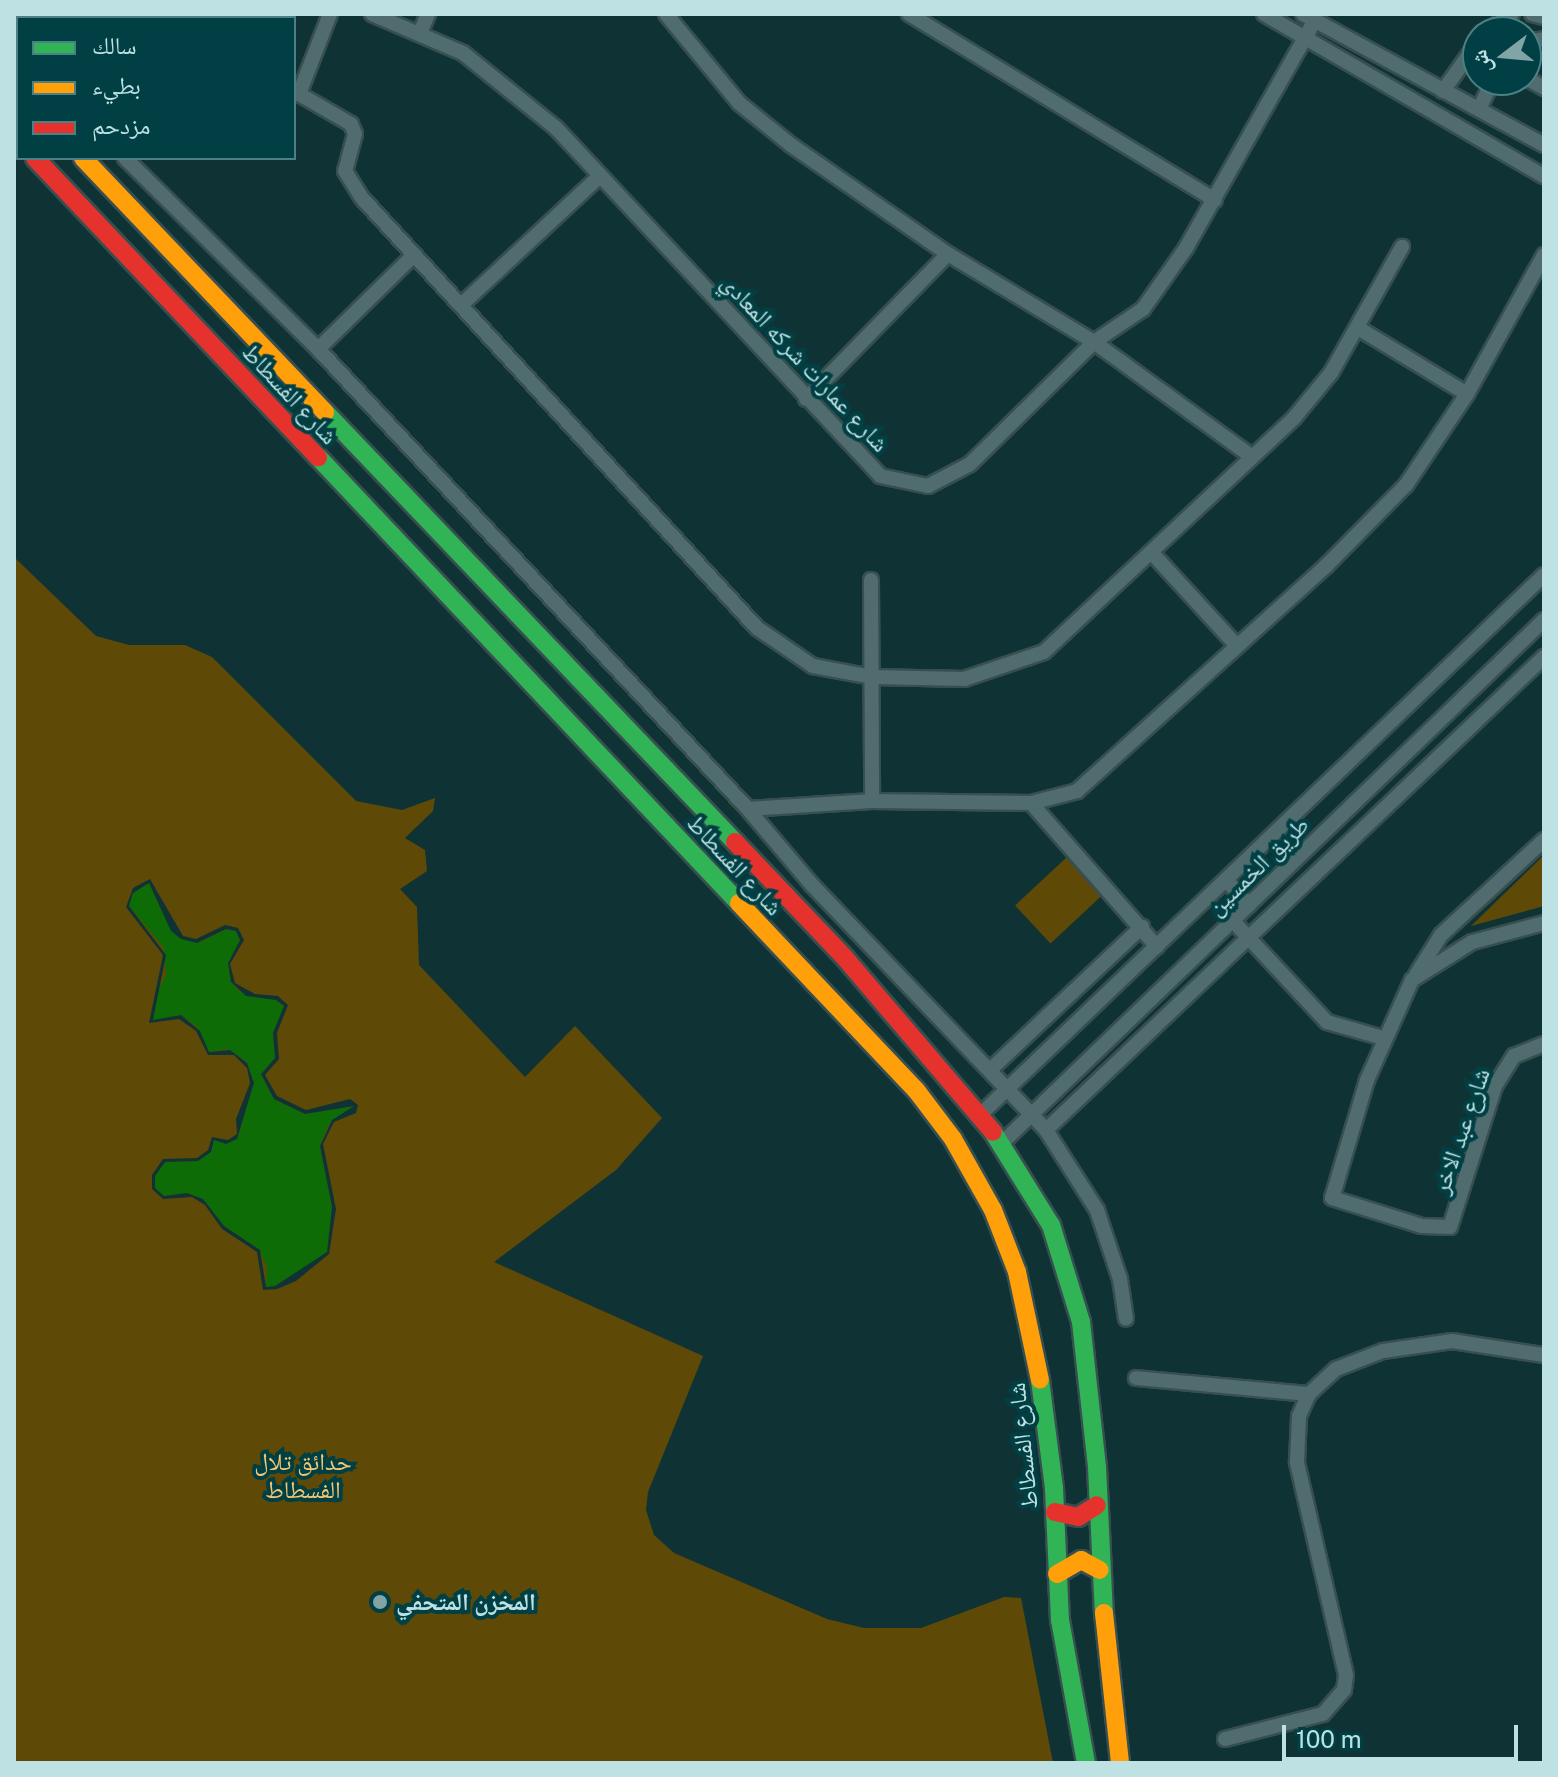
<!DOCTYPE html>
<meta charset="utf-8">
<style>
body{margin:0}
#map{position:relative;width:1558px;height:1777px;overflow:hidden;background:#0f3335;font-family:"Public Sans","Noto Naskh Arabic",sans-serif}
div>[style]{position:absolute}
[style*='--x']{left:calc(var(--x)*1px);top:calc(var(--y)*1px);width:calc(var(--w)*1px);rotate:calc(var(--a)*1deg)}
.green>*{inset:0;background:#5f4907;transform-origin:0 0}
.water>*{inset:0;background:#0e6c07}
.pier>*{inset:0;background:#0f3335}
.roads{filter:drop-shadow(2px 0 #374f50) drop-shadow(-2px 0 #374f50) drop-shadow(0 2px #374f50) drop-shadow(0 -2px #374f50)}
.street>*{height:14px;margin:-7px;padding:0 7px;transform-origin:7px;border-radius:7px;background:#506c6e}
.fast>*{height:18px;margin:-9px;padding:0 9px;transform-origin:9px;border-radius:9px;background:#30b455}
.slow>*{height:18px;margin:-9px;padding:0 9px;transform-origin:9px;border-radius:9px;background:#ff9f0a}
.jam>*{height:18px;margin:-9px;padding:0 9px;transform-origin:9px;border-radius:9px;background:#e5322d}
.dots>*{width:22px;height:22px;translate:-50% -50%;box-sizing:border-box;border:4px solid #004044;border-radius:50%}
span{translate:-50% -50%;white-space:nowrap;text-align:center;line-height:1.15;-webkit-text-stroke:8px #004044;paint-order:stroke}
.street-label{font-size:24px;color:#bee1e3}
.park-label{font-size:24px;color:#f4c774}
.poi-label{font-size:24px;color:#bee1e3;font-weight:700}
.left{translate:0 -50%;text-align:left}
.frame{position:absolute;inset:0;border:16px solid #bee1e3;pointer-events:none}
.legend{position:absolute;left:16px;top:16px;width:280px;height:144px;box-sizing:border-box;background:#004044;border:2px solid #4c8084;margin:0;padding:10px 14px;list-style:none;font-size:24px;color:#bee1e3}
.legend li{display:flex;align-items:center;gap:16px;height:40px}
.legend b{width:40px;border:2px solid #4c8084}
.north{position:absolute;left:1462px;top:16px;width:80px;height:80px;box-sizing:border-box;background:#004044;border:2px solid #4c8084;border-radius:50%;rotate:254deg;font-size:22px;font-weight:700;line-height:32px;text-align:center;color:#bee1e3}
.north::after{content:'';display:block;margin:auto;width:28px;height:36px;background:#81a4a6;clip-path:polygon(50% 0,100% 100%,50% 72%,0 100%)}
.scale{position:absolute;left:1282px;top:1725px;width:236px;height:36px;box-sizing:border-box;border:4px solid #bee1e3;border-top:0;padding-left:10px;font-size:24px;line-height:28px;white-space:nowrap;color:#bee1e3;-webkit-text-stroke:6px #004044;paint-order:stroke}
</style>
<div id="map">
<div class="green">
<div style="clip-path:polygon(14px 557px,96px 636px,129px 645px,185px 645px,212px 657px,356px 801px,402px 810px,435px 798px,433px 811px,405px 838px,425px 850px,427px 871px,400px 889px,417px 907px,419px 965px,525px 1077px,575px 1026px,662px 1118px,616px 1170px,494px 1262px,703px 1356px,648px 1492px,646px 1510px,654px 1535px,674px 1553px,827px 1619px,864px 1628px,921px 1628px,1004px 1597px,1021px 1598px,1053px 1763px,14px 1763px)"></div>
<div style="clip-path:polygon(1544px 855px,1544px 906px,1471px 926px)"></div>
<div style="left:1067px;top:857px;width:52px;height:71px;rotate:47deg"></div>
</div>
<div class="water">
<div style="clip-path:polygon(149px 883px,169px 926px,181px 939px,201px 942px,226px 929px,236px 931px,240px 940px,228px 963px,231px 982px,240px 992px,276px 1000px,284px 1007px,273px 1033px,275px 1058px,261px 1074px,274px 1099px,305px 1114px,354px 1106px,328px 1125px,320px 1146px,332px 1207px,327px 1253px,275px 1286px,266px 1287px,267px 1268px,260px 1250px,224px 1226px,203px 1199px,187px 1193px,164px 1196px,155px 1188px,155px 1176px,165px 1162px,198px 1161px,211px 1152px,214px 1140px,237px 1139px,254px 1083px,247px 1062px,227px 1049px,209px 1052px,198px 1028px,181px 1015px,152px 1021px,155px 997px,166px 975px,164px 948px,129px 906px,133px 893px)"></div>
</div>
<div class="pier">
<div style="clip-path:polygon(evenodd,150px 879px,183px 936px,196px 939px,225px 925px,238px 928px,244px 940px,230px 964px,235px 983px,255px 994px,278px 996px,288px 1005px,277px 1033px,279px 1059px,265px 1075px,277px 1096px,306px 1110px,350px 1099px,358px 1105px,356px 1113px,334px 1122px,323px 1144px,336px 1209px,329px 1254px,296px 1281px,277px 1289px,263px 1290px,257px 1252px,222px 1229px,205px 1205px,192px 1197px,163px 1199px,152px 1189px,152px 1175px,163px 1159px,197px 1158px,208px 1150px,212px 1137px,228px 1140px,237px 1134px,236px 1119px,250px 1083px,247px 1068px,234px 1055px,208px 1055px,196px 1031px,179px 1019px,149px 1023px,163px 955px,126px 907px,133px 888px,150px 879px,149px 883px,171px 931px,181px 939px,197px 943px,226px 929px,236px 931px,240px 940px,228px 963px,231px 982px,246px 996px,276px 1000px,284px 1006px,273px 1033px,275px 1058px,261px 1074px,274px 1099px,305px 1114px,354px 1106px,332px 1120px,320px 1146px,332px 1207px,327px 1252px,275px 1286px,266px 1287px,260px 1250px,224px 1226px,203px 1199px,187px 1193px,164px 1196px,155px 1188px,155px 1176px,165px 1162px,198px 1161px,211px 1152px,214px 1140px,226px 1144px,237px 1139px,254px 1083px,247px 1063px,230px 1050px,209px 1052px,200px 1031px,181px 1015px,153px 1020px,166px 955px,129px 906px,133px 893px,149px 883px)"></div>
</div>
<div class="roads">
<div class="street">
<div style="--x:330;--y:14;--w:86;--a:111.2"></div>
<div style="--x:299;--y:94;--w:60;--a:30"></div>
<div style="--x:351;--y:124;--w:11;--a:68"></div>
<div style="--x:355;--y:134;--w:38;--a:105"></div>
<div style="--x:345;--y:171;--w:32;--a:58"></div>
<div style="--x:362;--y:198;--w:584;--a:47.43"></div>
<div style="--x:757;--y:628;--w:68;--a:34.2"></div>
<div style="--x:813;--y:666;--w:61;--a:10.4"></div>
<div style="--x:873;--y:677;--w:91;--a:1.3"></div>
<div style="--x:964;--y:679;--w:84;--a:-18.6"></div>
<div style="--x:1044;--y:652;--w:342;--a:-43.1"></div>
<div style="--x:1294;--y:418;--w:58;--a:-50.6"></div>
<div style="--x:1331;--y:373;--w:145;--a:-60.6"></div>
<div style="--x:372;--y:14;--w:99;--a:23.2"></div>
<div style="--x:463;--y:53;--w:119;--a:38.9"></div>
<div style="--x:556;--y:128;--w:475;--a:47"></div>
<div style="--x:880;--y:476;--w:49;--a:11.8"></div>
<div style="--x:928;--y:486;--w:47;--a:-27.6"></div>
<div style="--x:970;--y:464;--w:174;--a:-44.5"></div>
<div style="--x:1094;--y:342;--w:59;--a:-34"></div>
<div style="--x:1143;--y:309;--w:75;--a:-54.8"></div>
<div style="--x:1186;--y:248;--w:262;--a:-60.5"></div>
<div style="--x:666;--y:14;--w:115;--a:50.6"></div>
<div style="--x:739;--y:103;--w:67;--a:38.9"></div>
<div style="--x:791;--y:145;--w:191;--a:34.8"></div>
<div style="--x:948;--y:254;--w:170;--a:31.1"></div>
<div style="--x:1094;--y:342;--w:195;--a:36"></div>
<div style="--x:909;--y:14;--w:358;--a:31.3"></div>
<div style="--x:1264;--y:14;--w:323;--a:30.1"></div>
<div style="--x:1303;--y:14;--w:274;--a:28.5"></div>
<div style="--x:1532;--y:14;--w:12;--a:14"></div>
<div style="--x:191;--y:18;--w:4;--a:-63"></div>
<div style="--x:214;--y:18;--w:5;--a:-53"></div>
<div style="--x:1487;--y:32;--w:31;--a:-36"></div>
<div style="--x:420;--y:33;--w:21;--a:-67"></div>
<div style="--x:1526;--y:42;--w:18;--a:-9"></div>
<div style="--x:14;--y:43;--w:6;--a:45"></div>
<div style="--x:1526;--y:78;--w:21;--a:29"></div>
<div style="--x:1443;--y:91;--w:60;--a:-54.5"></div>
<div style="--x:1479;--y:109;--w:32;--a:-64"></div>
<div style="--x:125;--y:158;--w:272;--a:44.7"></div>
<div style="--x:318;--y:349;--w:630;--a:46.93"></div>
<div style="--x:748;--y:809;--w:99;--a:49.9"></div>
<div style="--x:812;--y:885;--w:339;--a:46.3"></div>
<div style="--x:1046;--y:1130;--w:95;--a:57.5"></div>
<div style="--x:1097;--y:1210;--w:73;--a:71.6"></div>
<div style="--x:1120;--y:1279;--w:40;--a:81.5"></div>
<div style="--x:461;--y:305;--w:190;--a:-42.9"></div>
<div style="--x:1358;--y:328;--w:127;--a:31.2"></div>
<div style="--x:318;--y:349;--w:134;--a:-44.4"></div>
<div style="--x:806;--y:399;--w:203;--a:-45.6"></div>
<div style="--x:1152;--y:553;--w:126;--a:47.6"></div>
<div style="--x:871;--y:580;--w:221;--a:89.7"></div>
<div style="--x:1031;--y:803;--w:191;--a:48.8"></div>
<div style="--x:748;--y:809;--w:124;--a:-3.7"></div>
<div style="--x:872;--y:801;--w:159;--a:0.7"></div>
<div style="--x:1031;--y:803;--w:48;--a:-14.6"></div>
<div style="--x:1077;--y:791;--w:336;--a:-42.1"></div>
<div style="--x:1326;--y:566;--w:114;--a:-45.4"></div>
<div style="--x:1406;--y:485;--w:110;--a:-56.2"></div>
<div style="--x:1467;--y:394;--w:159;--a:-61"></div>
<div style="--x:1226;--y:880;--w:34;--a:47"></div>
<div style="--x:1233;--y:921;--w:138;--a:47.1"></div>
<div style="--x:1327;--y:1022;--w:58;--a:15.9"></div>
<div style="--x:1544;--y:923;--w:74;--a:165.2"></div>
<div style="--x:1472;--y:942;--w:71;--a:147.7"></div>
<div style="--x:1412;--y:980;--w:110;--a:114.2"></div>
<div style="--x:1367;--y:1080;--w:123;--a:106.5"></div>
<div style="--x:1332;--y:1198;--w:94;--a:17.3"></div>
<div style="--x:1422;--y:1226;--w:28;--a:2"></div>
<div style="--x:1450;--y:1227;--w:148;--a:-72.3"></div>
<div style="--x:1495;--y:1086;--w:36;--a:-58"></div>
<div style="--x:1514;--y:1056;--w:32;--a:-22"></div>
<div style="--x:1416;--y:975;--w:47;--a:-58"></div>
<div style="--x:1441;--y:935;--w:140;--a:-42.7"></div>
<div style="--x:990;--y:1070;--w:209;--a:-43.3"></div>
<div style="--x:981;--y:1114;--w:779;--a:-43.75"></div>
<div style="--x:1046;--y:1130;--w:687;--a:-43.53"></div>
<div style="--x:1002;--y:1143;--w:753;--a:-43.98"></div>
<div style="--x:1136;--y:1378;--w:174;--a:5.3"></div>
<div style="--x:1225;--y:1739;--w:101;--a:-14.3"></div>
<div style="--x:1323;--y:1714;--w:32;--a:-49"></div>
<div style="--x:1344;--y:1690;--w:15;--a:-82"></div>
<div style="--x:1346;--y:1675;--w:219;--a:-103"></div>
<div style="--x:1297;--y:1462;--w:46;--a:-87.5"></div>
<div style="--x:1299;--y:1416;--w:24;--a:-66"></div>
<div style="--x:1309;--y:1394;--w:37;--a:-43"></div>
<div style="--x:1336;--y:1369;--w:50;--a:-21"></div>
<div style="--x:1383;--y:1351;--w:70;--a:-8.2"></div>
<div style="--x:1452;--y:1341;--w:93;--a:8.7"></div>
</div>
<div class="fast">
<div style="--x:325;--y:412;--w:594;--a:46.36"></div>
<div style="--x:318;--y:457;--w:613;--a:46.65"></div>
<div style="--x:993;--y:1132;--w:110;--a:58.1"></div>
<div style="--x:1051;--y:1225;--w:102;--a:72.8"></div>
<div style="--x:1081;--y:1322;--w:146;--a:83.7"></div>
<div style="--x:1097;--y:1467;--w:146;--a:87.3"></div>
<div style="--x:1040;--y:1380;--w:109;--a:82.6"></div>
<div style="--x:1054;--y:1488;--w:132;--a:87.4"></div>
<div style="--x:1060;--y:1620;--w:145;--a:79.7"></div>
</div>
<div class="slow">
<div style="--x:14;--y:85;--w:6;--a:51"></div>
<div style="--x:83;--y:158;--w:351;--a:46.4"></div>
<div style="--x:739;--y:903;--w:257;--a:46.6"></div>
<div style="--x:916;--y:1090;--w:61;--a:52.9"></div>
<div style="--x:953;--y:1139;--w:81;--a:60.6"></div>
<div style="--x:993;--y:1210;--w:66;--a:68.8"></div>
<div style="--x:1017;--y:1272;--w:110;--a:78"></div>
<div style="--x:1057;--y:1574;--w:28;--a:-30"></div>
<div style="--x:1081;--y:1560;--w:21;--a:28"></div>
<div style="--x:1104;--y:1613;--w:151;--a:83.9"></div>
</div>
<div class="jam">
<div style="--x:14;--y:137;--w:6;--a:45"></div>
<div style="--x:35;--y:158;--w:412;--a:46.6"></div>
<div style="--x:735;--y:842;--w:160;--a:46.5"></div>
<div style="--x:845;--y:958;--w:228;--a:49.6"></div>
<div style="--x:1055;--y:1512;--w:24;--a:12"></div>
<div style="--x:1078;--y:1517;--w:22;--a:-32"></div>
</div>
</div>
<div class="dots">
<div style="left:380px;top:1602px;background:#81a4a6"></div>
</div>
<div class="street-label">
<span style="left:805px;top:363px;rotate:47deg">شارع عمارات شركه المعادي</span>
<span style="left:290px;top:394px;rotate:47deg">شارع الفسطاط</span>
<span style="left:735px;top:865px;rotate:47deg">شارع الفسطاط</span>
<span style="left:1258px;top:866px;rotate:-44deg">طريق الخمسين</span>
<span style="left:1461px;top:1131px;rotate:-71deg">شارع عبد الاخر</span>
<span style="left:1023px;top:1446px;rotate:-96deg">شارع الفسطاط</span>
</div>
<div class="park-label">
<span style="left:303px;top:1476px">حدائق تلال<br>الفسطاط</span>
</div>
<div class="poi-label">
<span class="left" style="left:396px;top:1602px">المخزن المتحفي</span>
</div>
<div class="frame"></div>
<ul class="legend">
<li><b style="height:10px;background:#30b455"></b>سالك</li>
<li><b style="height:10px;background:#ff9f0a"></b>بطيء</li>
<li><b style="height:10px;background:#e5322d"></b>مزدحم</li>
</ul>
<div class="north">ش</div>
<div class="scale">100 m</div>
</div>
